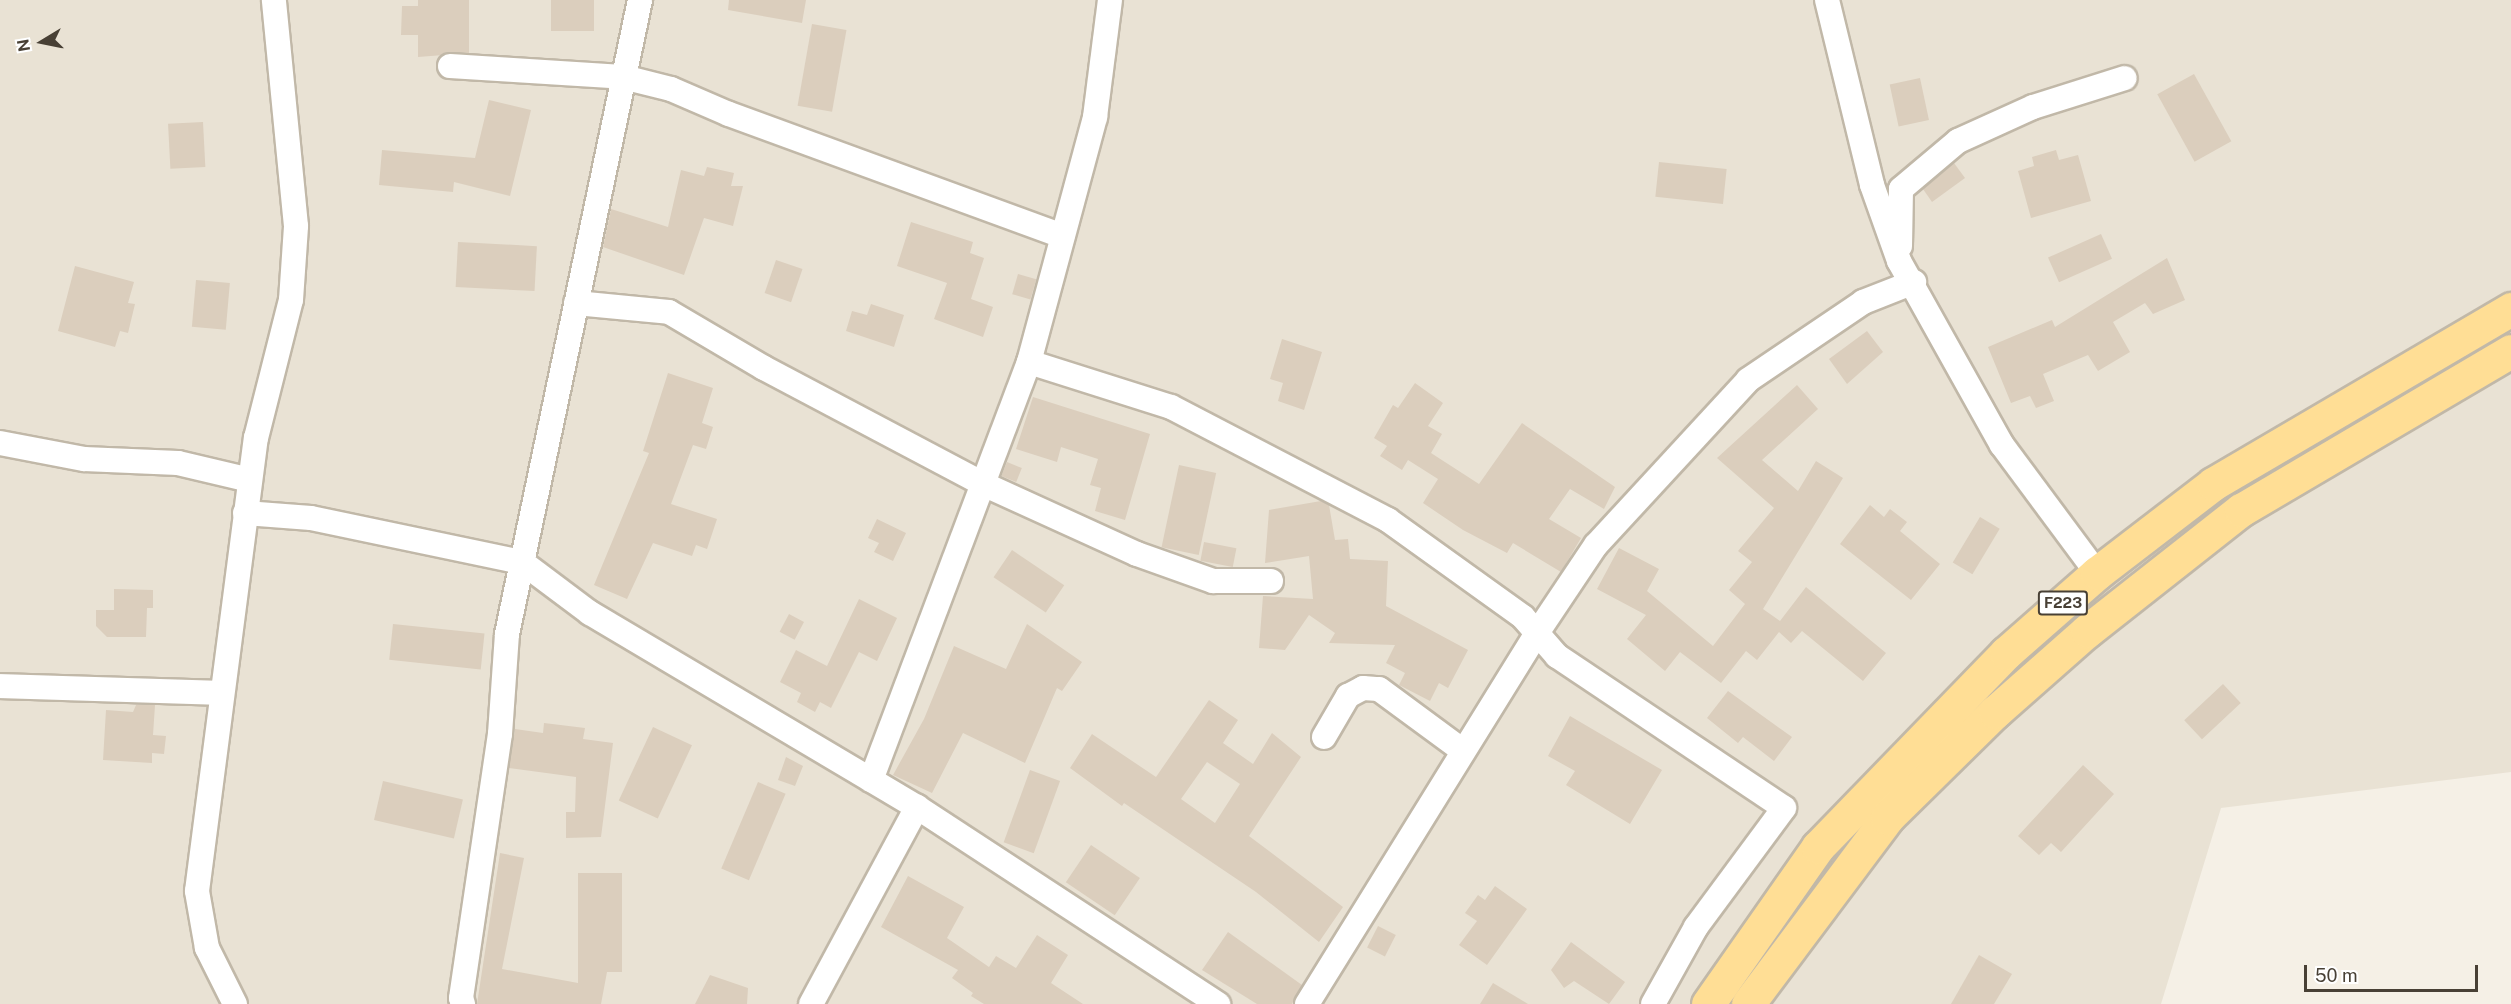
<!DOCTYPE html>
<style>
body{margin:0}
#map{position:relative;width:2511px;height:1004px;overflow:hidden;background:#f5f0e6;font-family:"Public Sans",sans-serif}
div>[style]{position:absolute}
[style*='--x']{left:calc(var(--x)*1px);top:calc(var(--y)*1px);width:calc(var(--w)*1px);rotate:calc(var(--a)*1deg)}
.residential>*{inset:0;background:#e9e2d4}
.building>*{inset:0;background:#dbcebd;transform-origin:0 0}
.roads{filter:drop-shadow(2px 0 #c1b8a8) drop-shadow(-2px 0 #c1b8a8) drop-shadow(0 2px #c1b8a8) drop-shadow(0 -2px #c1b8a8)}
.street>*{height:24px;margin:-12px;padding:0 12px;transform-origin:12px;border-radius:12px;background:#fff}
.primary>*{height:33px;margin:-16.5px;padding:0 16.5px;transform-origin:16.5px;border-radius:16.5px;background:#ffde95}
span{translate:-50% -50%;white-space:nowrap;text-align:center;line-height:1.15;-webkit-text-stroke:4.5px #fff;paint-order:stroke}
.shield-label span{padding:2px 4px;background:#fff;border:2px solid;border-radius:4px;-webkit-text-stroke-width:0}
.shield-label{font-size:15px;color:#484035;font-weight:700}
.north{position:absolute;left:12px;top:12px;width:60px;height:60px;-webkit-text-stroke:4px #fff;paint-order:stroke;rotate:260deg;font-size:16px;font-weight:700;line-height:24px;text-align:center;color:#484035}
.north::after{content:'';display:block;margin:auto;width:21px;height:27px;background:#484035;clip-path:polygon(50% 0,100% 100%,50% 72%,0 100%)}
.scale{position:absolute;left:2304px;top:965px;width:174px;height:27px;box-sizing:border-box;border:3px solid #484035;border-top:0;padding-left:8px;font-size:18px;line-height:21px;white-space:nowrap;color:#484035;-webkit-text-stroke:4px #fff;paint-order:stroke}
</style>
<div id="map">
<div class="residential">
<div style="clip-path:polygon(0 0,2511px 0,2511px 772px,2221px 808px,2161px 1004px,0 1004px)"></div>
</div>
<div class="building">
<div style="clip-path:polygon(418px 0,469px 0,469px 53px,418px 57px,418px 35px,401px 35px,402px 6px,418px 6px)"></div>
<div style="left:551px;top:0;width:43px;height:31px"></div>
<div style="clip-path:polygon(729px 0,806px 0,802px 23px,728px 10px)"></div>
<div style="left:812px;top:24px;width:35px;height:83px;rotate:10deg"></div>
<div style="left:2194px;top:74px;width:77px;height:42px;rotate:61deg"></div>
<div style="left:1920px;top:78px;width:43px;height:31px;rotate:78deg"></div>
<div style="clip-path:polygon(489px 100px,531px 110px,510px 196px,454px 182px,453px 192px,379px 185px,382px 150px,475px 158px)"></div>
<div style="left:203px;top:122px;width:45px;height:35px;rotate:87deg"></div>
<div style="clip-path:polygon(2056px 150px,2059px 160px,2078px 155px,2091px 201px,2031px 218px,2018px 171px,2034px 166px,2032px 157px)"></div>
<div style="left:1659px;top:162px;width:68px;height:35px;rotate:6deg"></div>
<div style="clip-path:polygon(1954px 163px,1965px 178px,1932px 202px,1923px 189px)"></div>
<div style="clip-path:polygon(707px 167px,734px 173px,731px 186px,743px 186px,733px 226px,704px 218px,684px 275px,603px 247px,611px 209px,668px 227px,681px 170px,704px 176px)"></div>
<div style="clip-path:polygon(911px 222px,973px 242px,970px 253px,984px 258px,971px 299px,993px 307px,983px 337px,934px 319px,947px 283px,897px 266px)"></div>
<div style="left:2101px;top:234px;width:27px;height:58px;rotate:66deg"></div>
<div style="left:458px;top:242px;width:79px;height:45px;rotate:3deg"></div>
<div style="clip-path:polygon(2167px 258px,2185px 300px,2153px 314px,2145px 303px,2113px 322px,2130px 352px,2098px 371px,2088px 355px,2043px 374px,2054px 401px,2036px 408px,2030px 396px,2011px 403px,1988px 347px,2052px 320px,2055px 327px)"></div>
<div style="left:776px;top:260px;width:28px;height:35px;rotate:19deg"></div>
<div style="clip-path:polygon(75px 266px,134px 282px,128px 303px,135px 304px,128px 333px,120px 331px,115px 347px,58px 331px)"></div>
<div style="left:1018px;top:274px;width:19px;height:21px;rotate:16deg"></div>
<div style="left:196px;top:280px;width:34px;height:47px;rotate:5deg"></div>
<div style="clip-path:polygon(871px 304px,904px 315px,894px 347px,846px 331px,852px 311px,867px 315px)"></div>
<div style="clip-path:polygon(1867px 331px,1883px 352px,1847px 384px,1829px 359px)"></div>
<div style="clip-path:polygon(1282px 339px,1322px 352px,1304px 410px,1278px 401px,1283px 383px,1270px 379px)"></div>
<div style="clip-path:polygon(668px 373px,713px 388px,702px 423px,713px 427px,706px 449px,693px 445px,671px 504px,717px 519px,707px 549px,696px 545px,692px 556px,653px 543px,627px 599px,594px 585px,649px 453px,643px 451px)"></div>
<div style="clip-path:polygon(1415px 383px,1443px 403px,1428px 426px,1442px 434px,1431px 453px,1479px 484px,1522px 423px,1615px 487px,1604px 509px,1570px 489px,1549px 519px,1581px 538px,1561px 572px,1513px 543px,1507px 553px,1463px 530px,1423px 503px,1438px 479px,1408px 460px,1402px 470px,1380px 456px,1387px 446px,1374px 438px,1393px 405px,1398px 408px)"></div>
<div style="clip-path:polygon(1797px 385px,1818px 409px,1762px 460px,1798px 491px,1816px 461px,1843px 478px,1763px 609px,1780px 621px,1806px 587px,1886px 653px,1863px 681px,1802px 631px,1791px 643px,1779px 632px,1757px 660px,1746px 651px,1721px 683px,1680px 652px,1665px 671px,1627px 639px,1646px 615px,1597px 589px,1619px 548px,1659px 569px,1647px 591px,1713px 646px,1745px 604px,1729px 590px,1752px 562px,1738px 551px,1774px 508px,1717px 458px)"></div>
<div style="clip-path:polygon(1033px 397px,1150px 434px,1125px 520px,1095px 511px,1101px 488px,1090px 485px,1098px 459px,1061px 447px,1057px 462px,1016px 449px)"></div>
<div style="left:1007px;top:462px;width:16px;height:15px;rotate:22deg"></div>
<div style="left:1179px;top:465px;width:38px;height:84px;rotate:12deg"></div>
<div style="clip-path:polygon(1321px 501px,1329px 505px,1335px 540px,1348px 539px,1350px 559px,1388px 561px,1386px 606px,1468px 650px,1448px 688px,1439px 683px,1430px 701px,1399px 685px,1405px 673px,1386px 663px,1395px 645px,1329px 643px,1335px 633px,1309px 615px,1285px 650px,1259px 648px,1263px 596px,1313px 599px,1309px 556px,1265px 563px,1269px 510px)"></div>
<div style="clip-path:polygon(1870px 505px,1884px 517px,1890px 509px,1907px 522px,1900px 531px,1940px 564px,1911px 600px,1840px 544px)"></div>
<div style="left:1980px;top:517px;width:23px;height:53px;rotate:31deg"></div>
<div style="clip-path:polygon(877px 519px,906px 533px,893px 561px,874px 552px,879px 543px,868px 538px)"></div>
<div style="left:1204px;top:542px;width:33px;height:19px;rotate:11deg"></div>
<div style="left:1012px;top:550px;width:63px;height:33px;rotate:34deg"></div>
<div style="clip-path:polygon(114px 589px,153px 590px,153px 608px,147px 608px,146px 637px,107px 637px,96px 626px,96px 610px,114px 610px)"></div>
<div style="clip-path:polygon(859px 599px,897px 618px,877px 661px,859px 652px,831px 708px,820px 702px,815px 712px,797px 702px,801px 693px,780px 682px,796px 650px,827px 666px)"></div>
<div style="left:789px;top:614px;width:17px;height:20px;rotate:28deg"></div>
<div style="left:393px;top:624px;width:92px;height:36px;rotate:6deg"></div>
<div style="clip-path:polygon(1027px 624px,1082px 662px,1062px 691px,1057px 688px,1025px 763px,963px 733px,932px 793px,893px 775px,924px 719px,954px 646px,1006px 669px)"></div>
<div style="left:2223px;top:684px;width:26px;height:53px;rotate:47deg"></div>
<div style="clip-path:polygon(1728px 691px,1792px 737px,1774px 761px,1743px 737px,1738px 743px,1707px 718px)"></div>
<div style="clip-path:polygon(evenodd,1209px 700px,1238px 720px,1223px 743px,1253px 764px,1272px 733px,1301px 757px,1249px 836px,1343px 907px,1319px 942px,1256px 892px,1124px 803px,1122px 806px,1070px 768px,1092px 734px,1156px 777px,1209px 700px,1207px 762px,1240px 784px,1215px 823px,1181px 799px,1207px 762px)"></div>
<div style="clip-path:polygon(136px 705px,155px 705px,153px 735px,166px 736px,164px 754px,152px 753px,152px 763px,103px 760px,106px 710px,133px 712px)"></div>
<div style="clip-path:polygon(1570px 716px,1662px 770px,1630px 824px,1566px 785px,1575px 771px,1548px 756px)"></div>
<div style="clip-path:polygon(544px 723px,585px 728px,583px 739px,613px 743px,601px 837px,566px 838px,566px 812px,575px 812px,576px 777px,509px 768px,515px 729px,543px 733px)"></div>
<div style="left:653px;top:727px;width:43px;height:81px;rotate:25deg"></div>
<div style="clip-path:polygon(786px 757px,803px 766px,795px 786px,778px 780px)"></div>
<div style="clip-path:polygon(2083px 765px,2114px 794px,2061px 852px,2051px 843px,2039px 855px,2018px 836px)"></div>
<div style="left:1030px;top:770px;width:32px;height:77px;rotate:20deg"></div>
<div style="left:383px;top:781px;width:82px;height:40px;rotate:13deg"></div>
<div style="left:758px;top:782px;width:30px;height:94px;rotate:23deg"></div>
<div style="left:1091px;top:845px;width:59px;height:45px;rotate:34deg"></div>
<div style="clip-path:polygon(500px 853px,524px 858px,502px 969px,578px 983px,578px 873px,622px 873px,622px 972px,607px 972px,601px 1004px,477px 1004px)"></div>
<div style="clip-path:polygon(908px 876px,964px 907px,947px 938px,989px 967px,996px 956px,1016px 968px,1037px 935px,1068px 955px,1051px 983px,1083px 1004px,984px 1004px,971px 996px,973px 993px,952px 978px,958px 970px,881px 927px)"></div>
<div style="clip-path:polygon(1495px 886px,1527px 909px,1487px 965px,1459px 945px,1477px 921px,1465px 913px,1478px 895px,1485px 900px)"></div>
<div style="left:1378px;top:926px;width:20px;height:24px;rotate:27deg"></div>
<div style="clip-path:polygon(1228px 932px,1302px 985px,1292px 1004px,1257px 1004px,1202px 970px)"></div>
<div style="clip-path:polygon(1571px 942px,1625px 982px,1609px 1004px,1574px 981px,1564px 988px,1551px 970px)"></div>
<div style="clip-path:polygon(1979px 955px,2012px 974px,1994px 1004px,1951px 1004px)"></div>
<div style="clip-path:polygon(710px 975px,748px 988px,747px 1004px,695px 1004px)"></div>
<div style="clip-path:polygon(1493px 983px,1528px 1004px,1480px 1004px)"></div>
</div>
<div class="roads">
<div class="street">
<div style="--x:1827;--y:0;--w:190;--a:76.3"></div>
<div style="--x:1872;--y:185;--w:81;--a:70.4"></div>
<div style="--x:1899;--y:261;--w:211;--a:60.8"></div>
<div style="--x:2002;--y:445;--w:159;--a:53.4"></div>
<div style="--x:450;--y:66;--w:173;--a:3.6"></div>
<div style="--x:623;--y:77;--w:49;--a:14"></div>
<div style="--x:671;--y:89;--w:63;--a:23.3"></div>
<div style="--x:729;--y:114;--w:355;--a:20.1"></div>
<div style="--x:1900;--y:246;--w:57;--a:-89"></div>
<div style="--x:1901;--y:189;--w:75;--a:-40.1"></div>
<div style="--x:1958;--y:141;--w:82;--a:-24.4"></div>
<div style="--x:2033;--y:107;--w:96;--a:-17.5"></div>
<div style="--x:576;--y:303;--w:93;--a:5.5"></div>
<div style="--x:669;--y:312;--w:110;--a:30.5"></div>
<div style="--x:764;--y:368;--w:246;--a:27.9"></div>
<div style="--x:981;--y:483;--w:171;--a:24.5"></div>
<div style="--x:1137;--y:554;--w:81;--a:19.6"></div>
<div style="--x:1213;--y:581;--w:58;--a:0"></div>
<div style="--x:1029;--y:362;--w:149;--a:17.6"></div>
<div style="--x:1171;--y:407;--w:245;--a:27.5"></div>
<div style="--x:1388;--y:520;--w:166;--a:35.7"></div>
<div style="--x:1523;--y:617;--w:52;--a:48.9"></div>
<div style="--x:1557;--y:656;--w:273;--a:33.8"></div>
<div style="--x:1784;--y:808;--w:148;--a:126.5"></div>
<div style="--x:1696;--y:927;--w:88;--a:119.2"></div>
<div style="--x:0;--y:443;--w:86;--a:10.8"></div>
<div style="--x:84;--y:459;--w:94;--a:2.4"></div>
<div style="--x:178;--y:463;--w:74;--a:13.3"></div>
<div style="--x:245;--y:513;--w:66;--a:4.3"></div>
<div style="--x:311;--y:518;--w:216;--a:11.8"></div>
<div style="--x:522;--y:562;--w:85;--a:36.9"></div>
<div style="--x:590;--y:613;--w:380;--a:30.7"></div>
<div style="--x:917;--y:807;--w:360;--a:33.2"></div>
<div style="--x:0;--y:686;--w:220;--a:1.8"></div>
<div style="--x:1324;--y:737;--w:48;--a:-59.7"></div>
<div style="--x:1348;--y:696;--w:17;--a:-28"></div>
<div style="--x:1363;--y:688;--w:16;--a:4"></div>
<div style="--x:1379;--y:689;--w:104;--a:36.4"></div>
<div style="--x:871;--y:780;--w:447;--a:-69.3"></div>
<div style="--x:1029;--y:362;--w:254;--a:-74.9"></div>
<div style="--x:1095;--y:117;--w:118;--a:-82.7"></div>
<div style="--x:235;--y:1004;--w:63;--a:-116.6"></div>
<div style="--x:207;--y:948;--w:58;--a:-100"></div>
<div style="--x:197;--y:891;--w:457;--a:-82.6"></div>
<div style="--x:256;--y:438;--w:142;--a:-75.8"></div>
<div style="--x:291;--y:300;--w:74;--a:-86.1"></div>
<div style="--x:296;--y:226;--w:227;--a:-95.6"></div>
<div style="--x:463;--y:1004;--w:6;--a:-108"></div>
<div style="--x:461;--y:998;--w:267;--a:-81.6"></div>
<div style="--x:500;--y:734;--w:100;--a:-86"></div>
<div style="--x:507;--y:634;--w:648;--a:-78.15"></div>
<div style="--x:811;--y:1004;--w:224;--a:-61.7"></div>
<div style="--x:1307;--y:1004;--w:437;--a:-58.2"></div>
<div style="--x:1537;--y:633;--w:106;--a:-56.2"></div>
<div style="--x:1596;--y:545;--w:224;--a:-47.3"></div>
<div style="--x:1748;--y:380;--w:139;--a:-34.1"></div>
<div style="--x:1863;--y:302;--w:55;--a:-21.4"></div>
</div>
<div class="primary">
<div style="--x:1708;--y:1004;--w:192;--a:-55"></div>
<div style="--x:1818;--y:847;--w:270;--a:-45.9"></div>
<div style="--x:2006;--y:653;--w:121;--a:-41.3"></div>
<div style="--x:2097;--y:573;--w:146;--a:-37.5"></div>
<div style="--x:2213;--y:484;--w:346;--a:-30.4"></div>
<div style="--x:1748;--y:1004;--w:232;--a:-53.2"></div>
<div style="--x:1887;--y:818;--w:151;--a:-44.5"></div>
<div style="--x:1995;--y:712;--w:123;--a:-41.4"></div>
<div style="--x:2087;--y:631;--w:196;--a:-38.2"></div>
<div style="--x:2241;--y:510;--w:313;--a:-30.5"></div>
</div>
</div>
<div class="shield-label">
<span style="left:2063px;top:603px">F223</span>
</div>
<div class="north">N</div>
<div class="scale">50 m</div>
</div>
